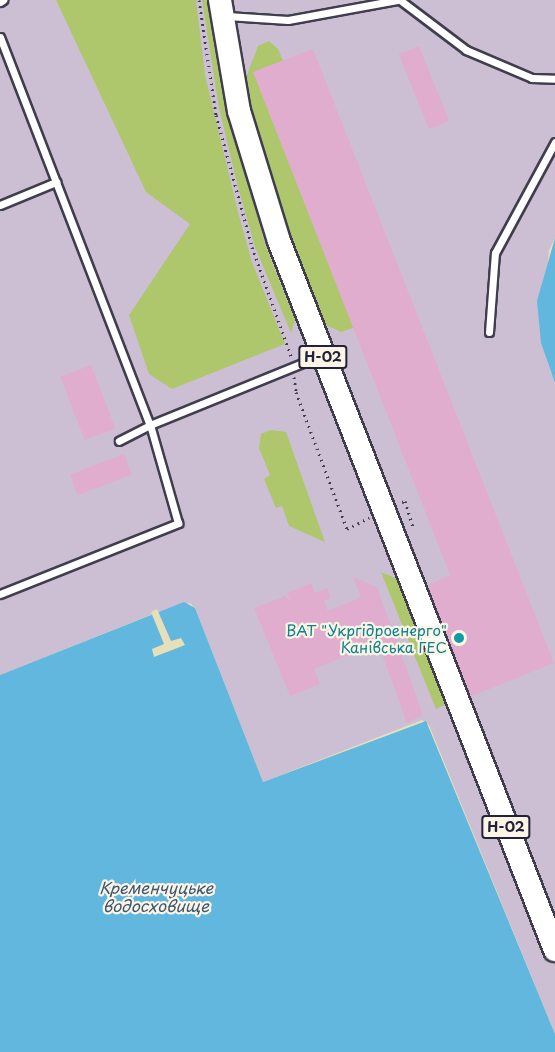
<!DOCTYPE html>
<meta charset="utf-8">
<style>
body{margin:0}
#map{position:relative;width:555px;height:1052px;overflow:hidden;background:#e7dfb9;font-family:"Playpen Sans",sans-serif}
div>[style]{position:absolute}
[style*='--x']{left:calc(var(--x)*1px);top:calc(var(--y)*1px);width:calc(var(--w)*1px);rotate:calc(var(--a)*1deg)}
.industrial>*{inset:0;background:#ccbfd4}
.green>*{inset:0;background:#aec66c}
.water>*{inset:0;background:#62b7de}
.pier>*{inset:0;background:#e7dfb9}
.building>*{inset:0;background:#e1adce;transform-origin:0 0}
.path>*{height:3px;margin-top:-1.5px;transform-origin:0;background:repeating-linear-gradient(90deg,#403e4e 0 1.5px,transparent 0 6px)}
.roads{filter:drop-shadow(2px 0 #403e4e) drop-shadow(-2px 0 #403e4e) drop-shadow(0 2px #403e4e) drop-shadow(0 -2px #403e4e)}
.service>*{height:7px;margin:-3.5px;padding:0 3.5px;transform-origin:3.5px;border-radius:3.5px;background:#fff}
.primary>*{height:22px;margin:-11px;padding:0 11px;transform-origin:11px;border-radius:11px;background:#fff}
.dots>*{width:16px;height:16px;translate:-50% -50%;box-sizing:border-box;border:3px solid #fcf5e5;border-radius:50%}
span{translate:-50% -50%;white-space:nowrap;text-align:center;line-height:1.15;-webkit-text-stroke:4.5px #fcf5e5;paint-order:stroke}
.shield-label span{padding:2px 4px;background:#fcf5e5;border:2px solid;border-radius:4px;-webkit-text-stroke-width:0}
.shield-label{font-size:14px;color:#22223b;font-weight:700}
.culture-label{font-size:15px;color:#0d838f}
.right{translate:-100% -50%;text-align:right}
.water-label{font-size:16px;color:#385674;font-style:italic}
</style>
<div id="map">
<div class="industrial">
<div style="clip-path:polygon(0 0,555px 0,555px 238px,549px 250px,541px 343px,555px 383px,555px 1034px,429px 725px,422px 720px,263px 782px,195px 608px,190px 603px,158px 612px,0 675px)"></div>
</div>
<div class="green">
<div style="clip-path:polygon(56px 0,196px 0,205px 75px,239px 216px,252px 262px,285px 344px,172px 389px,149px 374px,129px 315px,190px 224px,146px 192px)"></div>
<div style="clip-path:polygon(202px 0,211px 0,230px 123px,266px 247px,295px 320px,291px 333px,255px 247px,238px 187px,219px 108px)"></div>
<div style="clip-path:polygon(269px 41px,278px 49px,283px 61px,353px 328px,341px 332px,326px 325px,292px 242px,253px 112px,245px 80px,258px 46px)"></div>
<div style="clip-path:polygon(271px 430px,286px 432px,325px 542px,289px 526px,282px 506px,276px 508px,264px 479px,270px 475px,259px 448px,261px 434px)"></div>
<div style="clip-path:polygon(381px 572px,402px 581px,449px 703px,436px 709px)"></div>
</div>
<div class="water">
<div style="clip-path:polygon(555px 238px,555px 383px,541px 343px,537px 301px)"></div>
<div style="clip-path:polygon(184px 602px,195px 608px,263px 782px,426px 721px,555px 1034px,555px 1052px,0 1052px,0 675px)"></div>
</div>
<div class="pier">
<div style="clip-path:polygon(157px 609px,171px 641px,181px 638px,185px 645px,154px 657px,152px 649px,164px 644px,151px 612px)"></div>
</div>
<div class="building">
<div style="left:419px;top:46px;width:81px;height:22px;rotate:68deg"></div>
<div style="clip-path:polygon(313px 49px,554px 663px,467px 698px,423px 588px,450px 575px,253px 72px)"></div>
<div style="left:91px;top:365px;width:68px;height:33px;rotate:69deg"></div>
<div style="left:124px;top:454px;width:22px;height:58px;rotate:69deg"></div>
<div style="clip-path:polygon(353px 577px,377px 587px,423px 715px,407px 723px,378px 643px,314px 669px,320px 684px,290px 696px,254px 608px,285px 596px,290px 601px,287px 593px,311px 583px,315px 593px,327px 588px,331px 598px,324px 601px,328px 611px,361px 597px)"></div>
</div>
<div class="path">
<div style="--x:199;--y:0;--w:116;--a:81.6"></div>
<div style="--x:216;--y:115;--w:137;--a:74.7"></div>
<div style="--x:252;--y:247;--w:116;--a:70.3"></div>
<div style="--x:294;--y:377;--w:15;--a:82"></div>
<div style="--x:296;--y:392;--w:146;--a:69.6"></div>
<div style="--x:347;--y:529;--w:25;--a:-27"></div>
<div style="--x:402;--y:502;--w:3;--a:-18"></div>
<div style="--x:405;--y:501;--w:28;--a:73"></div>
</div>
<div class="roads">
<div class="service">
<div style="--x:400;--y:0;--w:83;--a:37.1"></div>
<div style="--x:466;--y:50;--w:72;--a:23"></div>
<div style="--x:532;--y:78;--w:23;--a:2"></div>
<div style="--x:0;--y:2;--w:4;--a:-34"></div>
<div style="--x:227;--y:16;--w:61;--a:3.8"></div>
<div style="--x:288;--y:20;--w:111;--a:-10.4"></div>
<div style="--x:0;--y:37;--w:416;--a:68.9"></div>
<div style="--x:150;--y:425;--w:183;--a:-22.1"></div>
<div style="--x:0;--y:205;--w:61;--a:-22.3"></div>
<div style="--x:489;--y:332;--w:79;--a:-85.7"></div>
<div style="--x:495;--y:253;--w:126;--a:-61.6"></div>
<div style="--x:0;--y:594;--w:192;--a:-21.7"></div>
<div style="--x:178;--y:523;--w:102;--a:-105.9"></div>
<div style="--x:150;--y:425;--w:35;--a:153"></div>
</div>
<div class="primary">
<div style="--x:220;--y:0;--w:113;--a:80.3"></div>
<div style="--x:239;--y:111;--w:136;--a:72.9"></div>
<div style="--x:279;--y:241;--w:761;--a:68.73"></div>
</div>
</div>
<div class="dots">
<div style="left:459px;top:638px;background:#0f9aa8"></div>
</div>
<div class="shield-label">
<span style="left:323px;top:357px">Н-02</span>
<span style="left:506px;top:827px">Н-02</span>
</div>
<div class="culture-label">
<span class="right" style="left:447px;top:638px">ВАТ "Укргідроенерго"<br>Канівська ГЕС</span>
</div>
<div class="water-label">
<span style="left:156px;top:896px">Кременчуцьке<br>водосховище</span>
</div>
</div>
